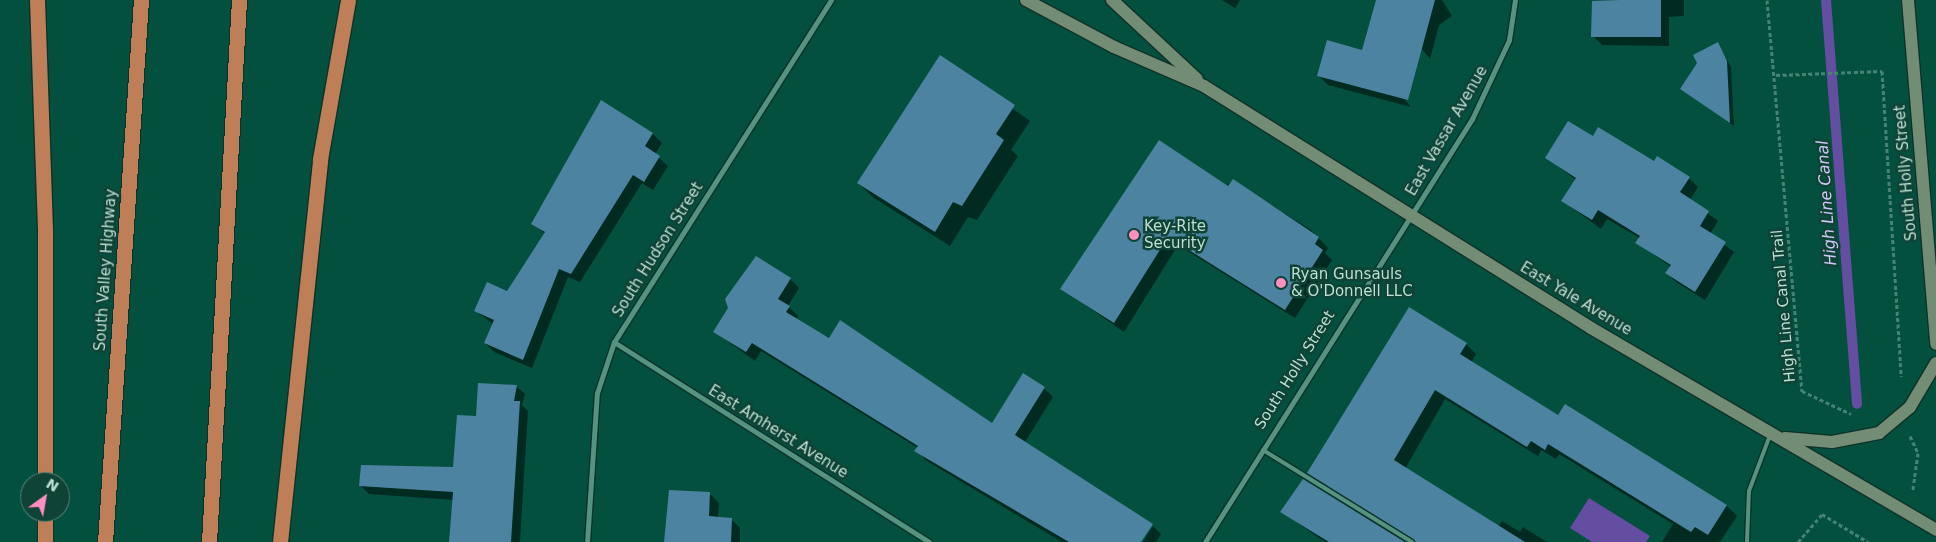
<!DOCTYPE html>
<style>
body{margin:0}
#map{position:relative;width:1936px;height:542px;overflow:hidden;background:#03503f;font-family:"DejaVu Sans",sans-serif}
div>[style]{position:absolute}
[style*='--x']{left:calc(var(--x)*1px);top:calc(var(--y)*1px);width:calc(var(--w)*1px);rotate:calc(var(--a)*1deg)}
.water>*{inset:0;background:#634ea2}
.shadow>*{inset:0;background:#0007}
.stream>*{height:10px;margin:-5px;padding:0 5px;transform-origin:5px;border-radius:5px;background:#634ea2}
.building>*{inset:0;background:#4c83a0}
.path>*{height:3px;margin-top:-1.5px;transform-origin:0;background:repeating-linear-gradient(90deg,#468374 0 4px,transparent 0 6.5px)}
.roads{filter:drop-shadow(1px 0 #0e3128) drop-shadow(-1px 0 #0e3128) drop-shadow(0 1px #0e3128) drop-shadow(0 -1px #0e3128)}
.lane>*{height:4px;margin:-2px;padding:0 2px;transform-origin:2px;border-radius:2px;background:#539380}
.street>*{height:5px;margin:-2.5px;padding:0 2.5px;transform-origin:2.5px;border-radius:2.5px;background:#539380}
.secondary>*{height:12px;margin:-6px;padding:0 6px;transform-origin:6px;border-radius:6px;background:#738d74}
.highway>*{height:15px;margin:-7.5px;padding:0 7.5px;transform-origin:7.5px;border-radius:7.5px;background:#be7f58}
.dots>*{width:14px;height:14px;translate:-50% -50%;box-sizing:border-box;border:2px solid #0f4336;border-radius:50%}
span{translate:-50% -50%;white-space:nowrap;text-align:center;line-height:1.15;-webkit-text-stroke:5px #0f4336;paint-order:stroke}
.street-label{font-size:15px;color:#beded3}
.poi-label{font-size:15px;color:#beded3}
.left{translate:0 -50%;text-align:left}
.water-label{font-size:16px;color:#cfc8f6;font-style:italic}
.north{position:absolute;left:20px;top:472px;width:50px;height:50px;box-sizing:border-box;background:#0f4336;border:1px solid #558175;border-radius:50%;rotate:32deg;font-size:14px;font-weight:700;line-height:20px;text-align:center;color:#beded3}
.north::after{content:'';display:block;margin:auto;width:18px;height:22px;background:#fd8fc1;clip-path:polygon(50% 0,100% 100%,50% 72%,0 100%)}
</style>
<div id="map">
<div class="water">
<div style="clip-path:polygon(1589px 498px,1650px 536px,1646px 542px,1592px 542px,1570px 528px)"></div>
</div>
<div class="shadow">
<div style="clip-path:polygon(1222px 0,1240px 0,1235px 8px)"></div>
<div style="clip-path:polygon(1381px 0,1442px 0,1452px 16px,1439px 25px,1430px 59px)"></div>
<div style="clip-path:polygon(1622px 0,1684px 0,1684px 16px,1669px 17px,1669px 46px,1602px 45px,1593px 36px)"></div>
<div style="clip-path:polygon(1718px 44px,1731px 67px,1734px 126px,1682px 89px)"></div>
<div style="clip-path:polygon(940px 57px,1030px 121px,1011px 150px,1018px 156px,977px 220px,968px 217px,950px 246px,874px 198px,858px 183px)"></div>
<div style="clip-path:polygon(1371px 60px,1411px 107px,1328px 85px,1319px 76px)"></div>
<div style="clip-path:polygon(601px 102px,653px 134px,662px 143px,655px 154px,668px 166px,653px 190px,642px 183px,580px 282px,568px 277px,532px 368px,494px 352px,485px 343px,493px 324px,476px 311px,507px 292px,545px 234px,533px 223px)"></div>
<div style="clip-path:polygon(1593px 138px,1689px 178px,1698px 187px,1690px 200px,1718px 221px,1710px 234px,1734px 252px,1705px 300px,1676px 282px,1667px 273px,1671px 267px,1637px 243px,1640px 238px,1607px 219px,1601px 229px,1563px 201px,1576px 180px,1547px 158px)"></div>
<div style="clip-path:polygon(1233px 181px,1311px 230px,1328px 248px,1325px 253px,1332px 260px,1295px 318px,1178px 245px,1124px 332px,1062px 289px)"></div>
<div style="clip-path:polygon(790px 279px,799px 288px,788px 306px,798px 316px,796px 320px,993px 425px,1044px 388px,1053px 397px,1025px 442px,1140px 542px,1062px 542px,925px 460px,918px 448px,761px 351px,755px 361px,715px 332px)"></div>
<div style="clip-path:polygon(1466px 344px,1476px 354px,1471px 363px,1559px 417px,1727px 506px,1737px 516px,1720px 542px,1662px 542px,1673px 524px,1559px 454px,1556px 459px,1541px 450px,1538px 456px,1445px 399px,1405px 469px,1498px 527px,1502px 521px,1520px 532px,1523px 527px,1547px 542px,1415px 542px,1309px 473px)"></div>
<div style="clip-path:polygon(516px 386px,525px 394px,522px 405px,528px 411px,520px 542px,451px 542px,454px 500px,369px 494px,361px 486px,454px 469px,477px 418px)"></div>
<div style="clip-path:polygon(1304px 481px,1408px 542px,1325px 542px,1282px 512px)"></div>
<div style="clip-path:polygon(709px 493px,719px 503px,718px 518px,731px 519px,740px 528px,740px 542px,666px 542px)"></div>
<div style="clip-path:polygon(1153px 526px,1161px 534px,1156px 542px,1143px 542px)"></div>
</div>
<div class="stream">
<div style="--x:1826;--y:0;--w:405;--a:85.6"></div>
</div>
<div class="building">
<div style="clip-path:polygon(1376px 0,1435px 0,1408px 100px,1317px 76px,1327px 40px,1362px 50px)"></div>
<div style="clip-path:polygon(1620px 0,1661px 0,1661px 37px,1591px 37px,1592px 1px)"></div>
<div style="clip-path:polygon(1718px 42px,1727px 61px,1730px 123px,1680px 89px,1697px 63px,1693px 55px)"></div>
<div style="clip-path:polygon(940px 55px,1015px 105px,996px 134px,1004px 140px,962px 206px,953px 202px,935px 232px,857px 183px)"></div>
<div style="clip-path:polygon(601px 100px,653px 133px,645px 146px,660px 156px,644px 182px,633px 175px,571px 274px,559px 269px,523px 360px,484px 343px,494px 320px,474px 311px,487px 282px,507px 291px,545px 232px,531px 224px)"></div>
<div style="clip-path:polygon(1568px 121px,1593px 136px,1598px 127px,1654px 161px,1657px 156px,1690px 177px,1680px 192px,1709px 211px,1700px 226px,1726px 242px,1695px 292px,1665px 273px,1671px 265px,1635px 243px,1640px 236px,1598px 210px,1592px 220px,1561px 201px,1576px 178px,1545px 158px)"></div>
<div style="clip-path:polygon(1159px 140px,1228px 186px,1233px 179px,1319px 237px,1315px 244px,1323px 250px,1285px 310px,1168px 237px,1114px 323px,1060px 289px)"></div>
<div style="clip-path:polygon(756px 256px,791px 278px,778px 299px,790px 306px,786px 312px,829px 338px,840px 320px,992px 423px,1023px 373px,1045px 387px,1015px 435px,1153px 524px,1141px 542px,1069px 542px,914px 451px,918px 446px,752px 343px,746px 352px,713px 332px,728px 308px,725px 299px)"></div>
<div style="clip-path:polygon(1409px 307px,1467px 343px,1460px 354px,1558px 415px,1565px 404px,1727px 505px,1708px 535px,1695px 527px,1691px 532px,1548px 444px,1545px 450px,1531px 441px,1527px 447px,1435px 390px,1394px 460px,1525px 542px,1416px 542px,1307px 473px)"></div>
<div style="clip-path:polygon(478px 383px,517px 385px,514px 401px,520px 401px,511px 542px,449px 542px,453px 492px,359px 486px,361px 465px,453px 467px,457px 415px,476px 416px)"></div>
<div style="clip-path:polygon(1303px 479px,1405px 542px,1329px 542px,1280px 512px)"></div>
<div style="clip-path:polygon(669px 490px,710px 492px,709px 516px,732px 518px,731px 542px,664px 542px)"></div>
</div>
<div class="path">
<div style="--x:1767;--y:0;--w:393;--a:84.9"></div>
<div style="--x:1802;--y:391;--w:54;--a:25.1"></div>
<div style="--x:1776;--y:75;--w:106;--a:-2.2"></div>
<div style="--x:1882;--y:71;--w:306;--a:86.4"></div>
<div style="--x:1910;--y:436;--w:19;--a:65"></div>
<div style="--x:1918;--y:453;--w:37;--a:98"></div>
<div style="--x:1798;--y:542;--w:37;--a:-49"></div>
<div style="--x:1822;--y:514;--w:54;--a:31.3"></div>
</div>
<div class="roads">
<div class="lane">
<div style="--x:1263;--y:450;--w:175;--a:31.7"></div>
<div style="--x:1747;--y:542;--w:51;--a:-87.8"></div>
<div style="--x:1749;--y:491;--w:60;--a:-69.4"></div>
</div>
<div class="street">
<div style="--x:614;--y:342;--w:373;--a:32.4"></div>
<div style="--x:587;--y:542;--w:149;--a:-86.2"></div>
<div style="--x:597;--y:393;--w:54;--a:-71.6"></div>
<div style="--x:614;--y:342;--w:405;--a:-57.6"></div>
<div style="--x:1205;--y:542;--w:500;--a:-57.74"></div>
<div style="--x:1472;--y:119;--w:87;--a:-64.9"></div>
<div style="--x:1509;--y:40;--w:40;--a:-81.5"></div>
</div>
<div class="secondary">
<div style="--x:1026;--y:0;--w:100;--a:28.1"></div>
<div style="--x:1114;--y:47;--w:98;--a:23.4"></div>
<div style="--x:1204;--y:86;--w:456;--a:32"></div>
<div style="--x:1591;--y:328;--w:400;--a:30.3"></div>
<div style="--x:1112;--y:0;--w:116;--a:42.9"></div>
<div style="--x:1908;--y:0;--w:345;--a:85.3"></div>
<div style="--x:1785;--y:438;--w:47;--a:4.9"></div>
<div style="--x:1832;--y:442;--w:48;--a:-10.8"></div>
<div style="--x:1879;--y:433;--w:40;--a:-40"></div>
<div style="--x:1910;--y:407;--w:51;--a:-59.4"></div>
</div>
<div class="highway">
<div style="--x:37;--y:0;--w:233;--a:88"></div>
<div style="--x:45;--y:233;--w:249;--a:90"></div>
<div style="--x:45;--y:512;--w:30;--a:90"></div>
<div style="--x:105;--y:542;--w:543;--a:-86.2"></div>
<div style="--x:209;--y:542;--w:543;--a:-86.83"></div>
<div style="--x:280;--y:542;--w:385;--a:-84"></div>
<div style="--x:320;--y:159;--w:161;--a:-80"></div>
</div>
</div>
<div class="dots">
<div style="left:1134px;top:235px;background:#fd8fc1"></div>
<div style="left:1281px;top:283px;background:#fd8fc1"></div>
</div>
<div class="street-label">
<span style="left:1447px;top:131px;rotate:-60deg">East Vassar Avenue</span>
<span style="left:1906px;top:173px;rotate:-95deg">South Holly Street</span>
<span style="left:658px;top:250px;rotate:-58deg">South Hudson Street</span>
<span style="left:106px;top:270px;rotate:-86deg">South Valley Highway</span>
<span style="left:1576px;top:299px;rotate:31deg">East Yale Avenue</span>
<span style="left:1784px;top:306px;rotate:-95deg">High Line Canal Trail</span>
<span style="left:1295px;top:370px;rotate:-58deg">South Holly Street</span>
<span style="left:778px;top:432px;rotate:32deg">East Amherst Avenue</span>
</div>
<div class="poi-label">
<span class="left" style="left:1144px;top:235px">Key-Rite<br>Security</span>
<span class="left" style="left:1291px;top:283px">Ryan Gunsauls<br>&amp; O'Donnell LLC</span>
</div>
<div class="water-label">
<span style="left:1827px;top:203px;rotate:-94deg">High Line Canal</span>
</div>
<div class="north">N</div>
</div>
